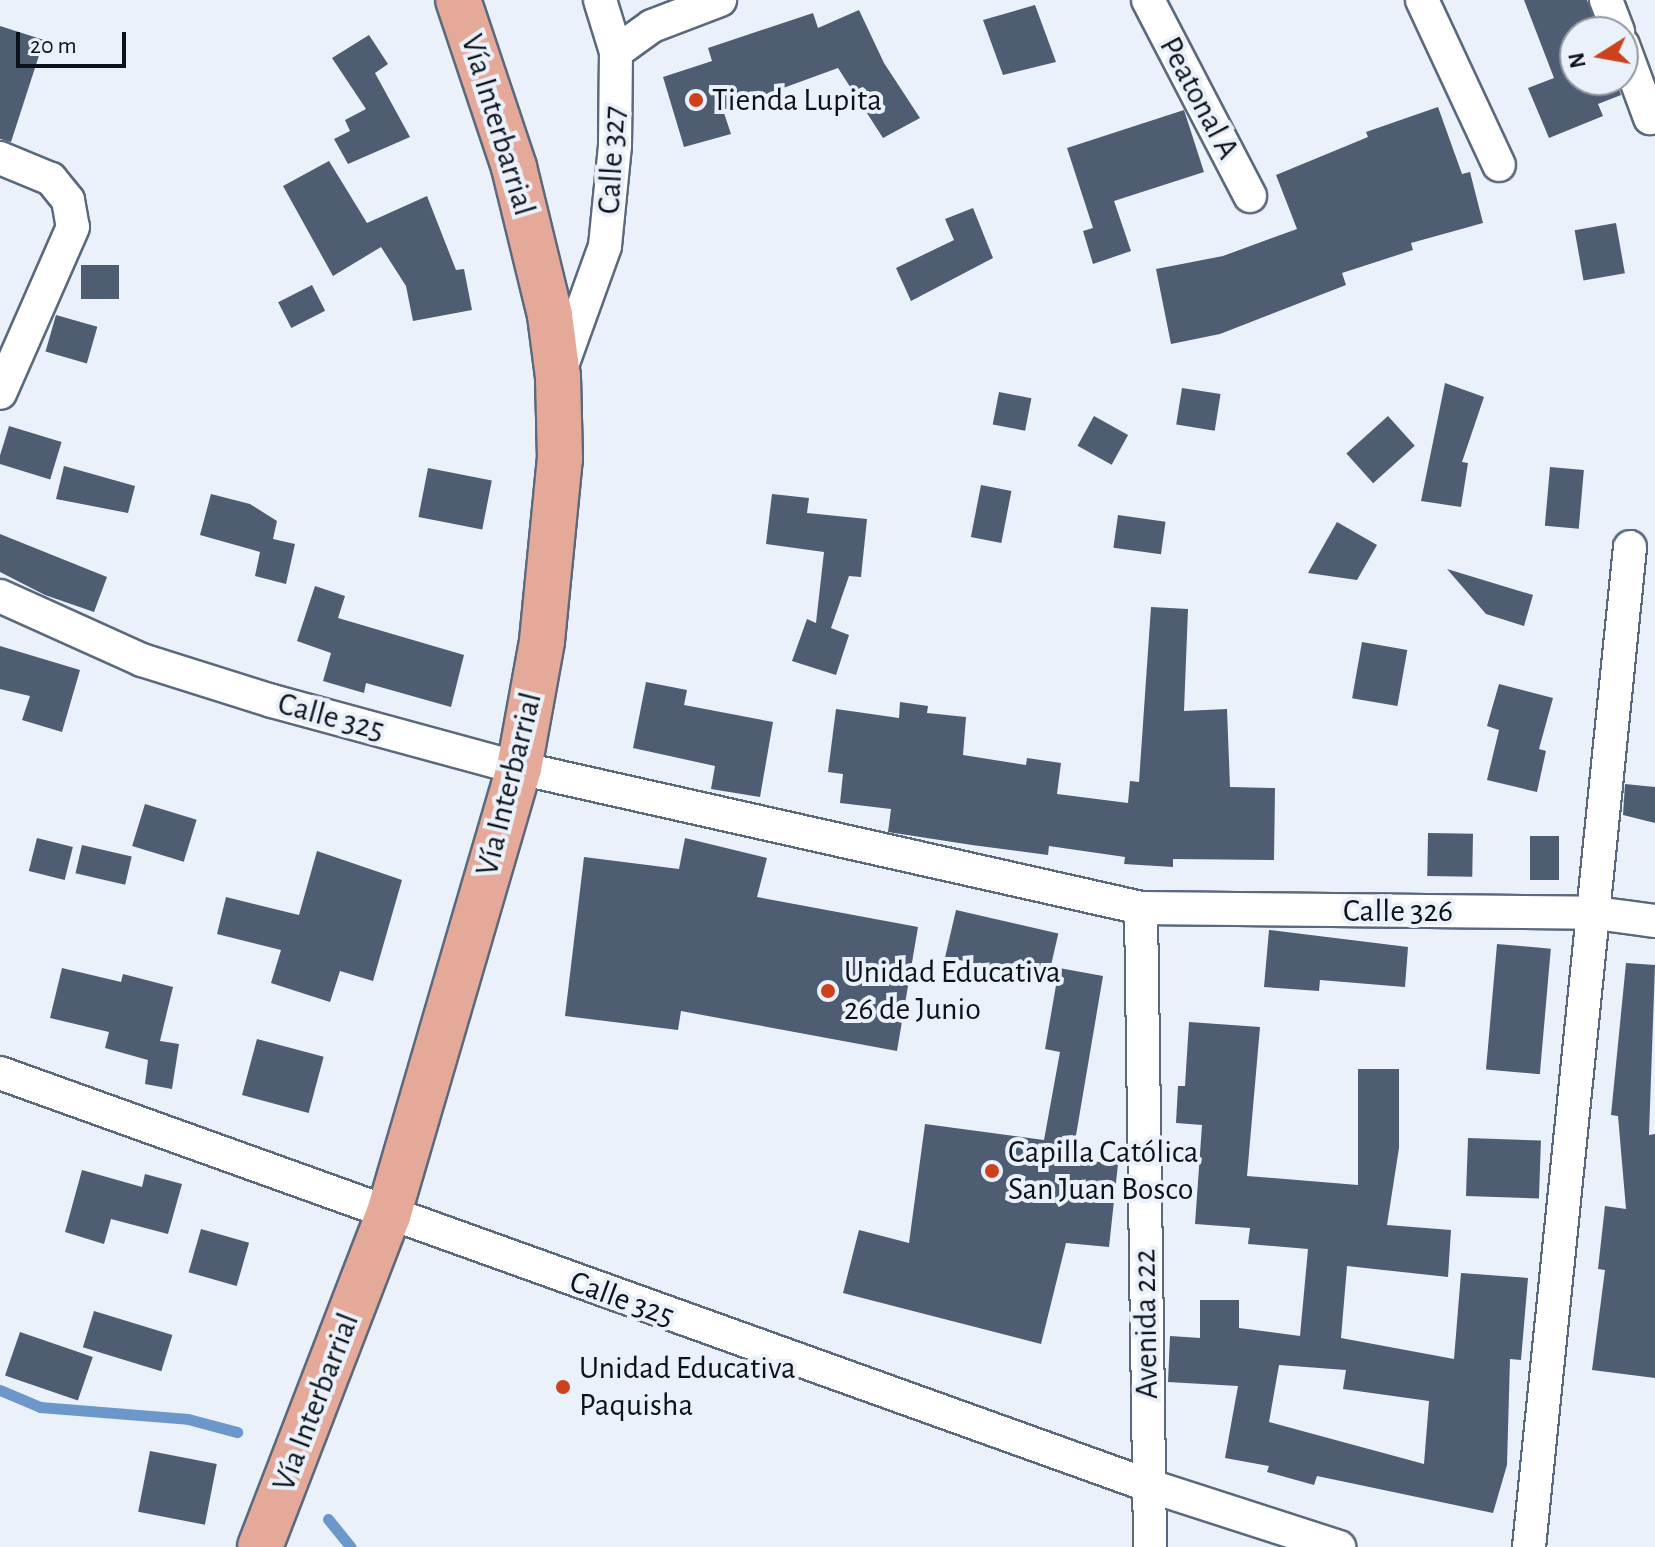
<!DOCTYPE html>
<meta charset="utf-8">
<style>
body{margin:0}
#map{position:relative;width:1655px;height:1547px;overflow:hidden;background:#eaf1fa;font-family:"Alegreya Sans",sans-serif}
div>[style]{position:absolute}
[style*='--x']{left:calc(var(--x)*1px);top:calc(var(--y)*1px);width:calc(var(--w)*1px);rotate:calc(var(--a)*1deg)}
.stream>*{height:11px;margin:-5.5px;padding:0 5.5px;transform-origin:5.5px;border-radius:5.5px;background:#6c97cb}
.building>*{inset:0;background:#4e5d71;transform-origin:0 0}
.roads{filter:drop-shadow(2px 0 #5a697d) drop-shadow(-2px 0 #5a697d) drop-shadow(0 2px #5a697d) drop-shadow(0 -2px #5a697d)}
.street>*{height:32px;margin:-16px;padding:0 16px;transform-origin:16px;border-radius:16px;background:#fff}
.primary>*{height:44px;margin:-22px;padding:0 22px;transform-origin:22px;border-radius:22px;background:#e5a99a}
.dots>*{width:22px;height:22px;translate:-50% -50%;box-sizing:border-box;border:4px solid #eaf1fa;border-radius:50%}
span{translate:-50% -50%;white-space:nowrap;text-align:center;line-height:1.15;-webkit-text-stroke:8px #eaf1fa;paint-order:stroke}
.street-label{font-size:32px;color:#0c121a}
.poi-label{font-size:32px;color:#0c121a}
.left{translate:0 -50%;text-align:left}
.north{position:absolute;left:1559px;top:16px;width:80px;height:80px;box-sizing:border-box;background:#eaf1fa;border:2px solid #9198a0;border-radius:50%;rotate:259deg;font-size:22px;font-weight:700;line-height:32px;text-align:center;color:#0c121a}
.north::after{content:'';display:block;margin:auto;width:28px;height:36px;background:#cb421c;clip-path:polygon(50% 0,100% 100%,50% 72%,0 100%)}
.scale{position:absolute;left:16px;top:32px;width:110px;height:36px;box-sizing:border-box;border:4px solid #0c121a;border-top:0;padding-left:10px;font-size:24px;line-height:28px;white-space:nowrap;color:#0c121a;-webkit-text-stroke:6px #eaf1fa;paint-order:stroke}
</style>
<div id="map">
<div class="stream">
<div style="--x:0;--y:1390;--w:43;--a:23"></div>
<div style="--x:40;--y:1407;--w:148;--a:4.6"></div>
<div style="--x:188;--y:1419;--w:51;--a:14.9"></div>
<div style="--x:328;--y:1519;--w:36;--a:51"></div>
</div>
<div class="building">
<div style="clip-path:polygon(1524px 0,1587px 0,1598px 32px,1575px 32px,1575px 80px,1616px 80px,1621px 95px,1598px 104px,1603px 116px,1549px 138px,1528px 88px,1554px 78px)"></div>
<div style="clip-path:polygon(1035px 5px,1056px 62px,1003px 75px,983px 20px)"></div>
<div style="clip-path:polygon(859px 10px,884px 63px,920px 118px,883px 138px,838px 68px,723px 110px,731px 134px,684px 147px,663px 77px,712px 61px,708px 48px,813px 13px,818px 28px)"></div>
<div style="clip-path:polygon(0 26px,44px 40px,11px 142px,0 139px)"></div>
<div style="clip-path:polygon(369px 35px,388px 64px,375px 73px,410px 137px,348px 164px,334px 139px,350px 131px,345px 120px,366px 109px,332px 58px)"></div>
<div style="clip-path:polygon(1438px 107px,1462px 174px,1470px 172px,1483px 223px,1411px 243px,1413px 250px,1342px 273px,1346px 285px,1220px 334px,1171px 344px,1156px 269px,1223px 256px,1297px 229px,1276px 175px,1368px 137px,1366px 132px)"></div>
<div style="clip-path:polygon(1184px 110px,1204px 172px,1114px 201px,1131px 251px,1093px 264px,1083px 231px,1093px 228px,1067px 148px)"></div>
<div style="clip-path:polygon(329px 161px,367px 223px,427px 196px,456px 270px,464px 269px,472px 310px,413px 321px,406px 286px,381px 247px,333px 276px,283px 186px)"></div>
<div style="clip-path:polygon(973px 208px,993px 258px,911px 301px,896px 268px,954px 240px,945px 219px)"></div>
<div style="left:1616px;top:223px;width:51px;height:42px;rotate:80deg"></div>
<div style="left:119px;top:265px;width:34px;height:38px;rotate:90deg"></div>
<div style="left:312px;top:285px;width:29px;height:38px;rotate:63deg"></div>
<div style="left:56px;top:315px;width:43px;height:38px;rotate:16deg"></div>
<div style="clip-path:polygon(1445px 383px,1484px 397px,1462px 462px,1468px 463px,1461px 507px,1421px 501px)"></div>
<div style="left:1182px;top:388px;width:39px;height:37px;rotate:9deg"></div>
<div style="left:999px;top:392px;width:33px;height:33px;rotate:11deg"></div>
<div style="left:1094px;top:416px;width:39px;height:34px;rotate:29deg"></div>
<div style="left:1388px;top:416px;width:40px;height:56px;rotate:48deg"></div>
<div style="left:9px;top:426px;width:55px;height:39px;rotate:17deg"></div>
<div style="clip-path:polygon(64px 466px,135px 486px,128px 513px,56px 499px)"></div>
<div style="left:1550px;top:467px;width:34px;height:59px;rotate:5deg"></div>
<div style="left:428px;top:468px;width:65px;height:50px;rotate:11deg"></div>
<div style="left:981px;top:485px;width:31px;height:53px;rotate:11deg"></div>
<div style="clip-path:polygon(211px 494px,250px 504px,277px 521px,273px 539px,295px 544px,286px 584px,255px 576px,260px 552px,200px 535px)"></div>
<div style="clip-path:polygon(772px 494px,809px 498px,807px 513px,867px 519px,861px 577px,849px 576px,831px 628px,849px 635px,836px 675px,792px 661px,807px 619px,816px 623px,824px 552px,766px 544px)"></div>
<div style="left:1118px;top:515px;width:48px;height:33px;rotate:8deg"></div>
<div style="clip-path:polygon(1337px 522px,1377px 545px,1357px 580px,1308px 573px)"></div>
<div style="clip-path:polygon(0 534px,107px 577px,94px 612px,45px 595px,0 572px)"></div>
<div style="clip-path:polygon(1447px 569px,1533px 595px,1524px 626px,1486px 614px)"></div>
<div style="clip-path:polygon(315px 586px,345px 596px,338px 618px,464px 655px,451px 707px,366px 683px,364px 693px,323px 681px,331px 653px,297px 641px)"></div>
<div style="clip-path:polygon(1151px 607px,1188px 609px,1184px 711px,1227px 709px,1230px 787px,1275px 788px,1274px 860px,1173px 859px,1173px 867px,1124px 864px,1125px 857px,1049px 846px,1048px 855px,972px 845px,888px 832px,891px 809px,840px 803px,843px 774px,828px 772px,836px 709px,899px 718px,900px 702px,928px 706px,927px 713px,966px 717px,963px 755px,1026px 765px,1027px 758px,1061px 763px,1057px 794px,1128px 803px,1130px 781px,1139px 782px)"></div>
<div style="left:1362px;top:642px;width:46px;height:57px;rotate:10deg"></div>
<div style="clip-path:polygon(0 646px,80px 670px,62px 732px,22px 720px,30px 696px,0 689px)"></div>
<div style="clip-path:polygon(646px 682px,687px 690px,684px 705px,773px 722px,760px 797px,711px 789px,715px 766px,633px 748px)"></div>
<div style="clip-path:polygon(1499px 684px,1553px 698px,1539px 749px,1546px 751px,1537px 792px,1487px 780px,1499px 730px,1487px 726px)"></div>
<div style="clip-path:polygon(1625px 784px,1655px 787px,1655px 823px,1623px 815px)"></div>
<div style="left:145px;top:804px;width:54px;height:44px;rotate:17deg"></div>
<div style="left:1428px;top:833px;width:45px;height:43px;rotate:1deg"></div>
<div style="left:1530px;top:836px;width:29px;height:44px"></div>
<div style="left:37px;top:838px;width:37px;height:34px;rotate:14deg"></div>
<div style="clip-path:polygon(685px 838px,767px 858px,757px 897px,918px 927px,897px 1051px,681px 1011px,678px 1030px,565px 1016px,584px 857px,679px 869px)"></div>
<div style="left:82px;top:845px;width:51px;height:29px;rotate:13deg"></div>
<div style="clip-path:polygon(317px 851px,402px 880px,373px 981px,340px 971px,330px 1002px,271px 983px,281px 950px,217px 934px,226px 897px,299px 915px)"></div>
<div style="left:956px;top:910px;width:105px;height:48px;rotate:13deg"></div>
<div style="clip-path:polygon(1269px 930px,1408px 947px,1405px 987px,1320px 980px,1319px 991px,1264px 987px)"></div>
<div style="left:1497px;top:944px;width:54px;height:126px;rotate:5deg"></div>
<div style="clip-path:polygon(1626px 963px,1655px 965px,1649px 1135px,1655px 1134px,1655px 1378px,1592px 1370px,1605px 1270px,1598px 1269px,1605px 1206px,1626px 1209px,1618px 1116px,1611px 1115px)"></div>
<div style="clip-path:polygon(62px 968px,121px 982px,123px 974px,173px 987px,160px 1041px,179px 1044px,172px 1089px,145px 1084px,148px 1060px,105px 1048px,109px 1032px,50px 1018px)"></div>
<div style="clip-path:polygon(1059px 968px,1103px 976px,1072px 1159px,1118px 1164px,1109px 1247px,1066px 1243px,1041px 1344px,843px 1293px,859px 1230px,909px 1243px,925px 1124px,1044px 1140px,1060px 1052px,1045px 1049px)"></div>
<div style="clip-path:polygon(evenodd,1189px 1022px,1260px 1027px,1247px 1176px,1358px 1185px,1358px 1069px,1399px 1069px,1399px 1148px,1387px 1225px,1451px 1230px,1448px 1277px,1347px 1266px,1341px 1338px,1454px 1359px,1461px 1273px,1528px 1278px,1521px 1360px,1510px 1359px,1507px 1465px,1493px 1513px,1317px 1476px,1314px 1485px,1267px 1472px,1269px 1466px,1225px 1458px,1238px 1386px,1168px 1382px,1170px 1336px,1200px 1338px,1200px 1300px,1239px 1300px,1239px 1328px,1300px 1336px,1308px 1249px,1248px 1244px,1250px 1228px,1195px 1224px,1202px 1125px,1176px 1123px,1178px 1086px,1185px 1086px,1189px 1022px,1279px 1365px,1346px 1370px,1343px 1389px,1429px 1401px,1424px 1464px,1269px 1422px,1279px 1365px)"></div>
<div style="left:257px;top:1039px;width:69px;height:58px;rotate:15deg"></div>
<div style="left:1468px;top:1138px;width:73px;height:58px;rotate:2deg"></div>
<div style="clip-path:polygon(82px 1170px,142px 1187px,145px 1174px,182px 1184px,168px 1234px,111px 1219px,104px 1244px,65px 1232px)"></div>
<div style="left:201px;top:1229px;width:50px;height:45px;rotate:16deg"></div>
<div style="left:94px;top:1311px;width:82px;height:38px;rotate:17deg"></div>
<div style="left:20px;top:1332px;width:77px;height:46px;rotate:19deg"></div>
<div style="left:150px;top:1451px;width:68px;height:62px;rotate:11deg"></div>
</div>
<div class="roads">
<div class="street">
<div style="--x:600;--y:0;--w:54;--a:72.9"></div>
<div style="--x:1148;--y:0;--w:221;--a:62.5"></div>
<div style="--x:1422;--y:0;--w:182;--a:65"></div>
<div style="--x:1606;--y:0;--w:34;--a:69"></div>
<div style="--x:1623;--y:45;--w:78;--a:69.7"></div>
<div style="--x:0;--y:158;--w:55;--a:22.4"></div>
<div style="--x:51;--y:179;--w:27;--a:51"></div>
<div style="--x:68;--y:200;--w:27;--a:80"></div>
<div style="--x:73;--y:227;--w:181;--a:113.7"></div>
<div style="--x:559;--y:374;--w:136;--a:-70.2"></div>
<div style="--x:605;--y:246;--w:100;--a:-84.3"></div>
<div style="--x:615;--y:146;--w:94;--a:-89.4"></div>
<div style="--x:616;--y:52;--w:44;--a:-35.8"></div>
<div style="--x:652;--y:26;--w:73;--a:-20.9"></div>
<div style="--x:0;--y:596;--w:156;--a:24.3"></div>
<div style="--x:142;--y:660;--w:136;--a:17.5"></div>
<div style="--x:272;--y:701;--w:256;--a:15.2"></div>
<div style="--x:519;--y:768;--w:638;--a:12.68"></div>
<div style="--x:1141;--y:908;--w:454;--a:0.6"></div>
<div style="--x:1595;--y:913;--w:61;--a:7.6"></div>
<div style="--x:1141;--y:908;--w:639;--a:89.19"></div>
<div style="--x:0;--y:1073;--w:1222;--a:19.75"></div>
<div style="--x:1150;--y:1486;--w:199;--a:17.9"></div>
<div style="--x:1529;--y:1547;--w:1005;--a:-84.23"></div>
</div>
<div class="primary">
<div style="--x:260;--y:1547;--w:355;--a:-68.9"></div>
<div style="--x:388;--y:1216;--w:467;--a:-73.7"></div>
<div style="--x:519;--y:768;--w:129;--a:-79.7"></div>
<div style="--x:542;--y:641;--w:183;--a:-84.4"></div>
<div style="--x:560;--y:459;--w:82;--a:-91.4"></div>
<div style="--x:558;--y:377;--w:63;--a:-97.4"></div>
<div style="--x:550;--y:315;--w:152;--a:-103.7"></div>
<div style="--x:514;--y:167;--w:176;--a:-108.5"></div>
</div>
</div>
<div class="dots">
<div style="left:696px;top:100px;background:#cb421c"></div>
<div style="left:828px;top:991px;background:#cb421c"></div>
<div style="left:992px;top:1171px;background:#cb421c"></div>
<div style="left:563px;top:1387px;background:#cb421c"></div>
</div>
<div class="street-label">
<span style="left:1199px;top:98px;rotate:62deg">Peatonal A</span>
<span style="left:498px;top:125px;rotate:73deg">Vía Interbarrial</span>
<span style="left:612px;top:160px;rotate:-87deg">Calle 327</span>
<span style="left:331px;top:717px;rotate:15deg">Calle 325</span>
<span style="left:509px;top:784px;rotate:-76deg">Vía Interbarrial</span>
<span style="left:1398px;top:911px">Calle 326</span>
<span style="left:622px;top:1299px;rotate:20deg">Calle 325</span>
<span style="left:1146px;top:1324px;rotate:-91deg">Avenida 222</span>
<span style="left:316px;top:1402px;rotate:-69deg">Vía Interbarrial</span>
</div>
<div class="poi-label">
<span class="left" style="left:712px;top:100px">Tienda Lupita</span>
<span class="left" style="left:844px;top:991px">Unidad Educativa<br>26 de Junio</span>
<span class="left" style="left:1008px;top:1171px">Capilla Católica<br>San Juan Bosco</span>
<span class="left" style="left:579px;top:1387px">Unidad Educativa<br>Paquisha</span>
</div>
<div class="north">N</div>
<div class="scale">20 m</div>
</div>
